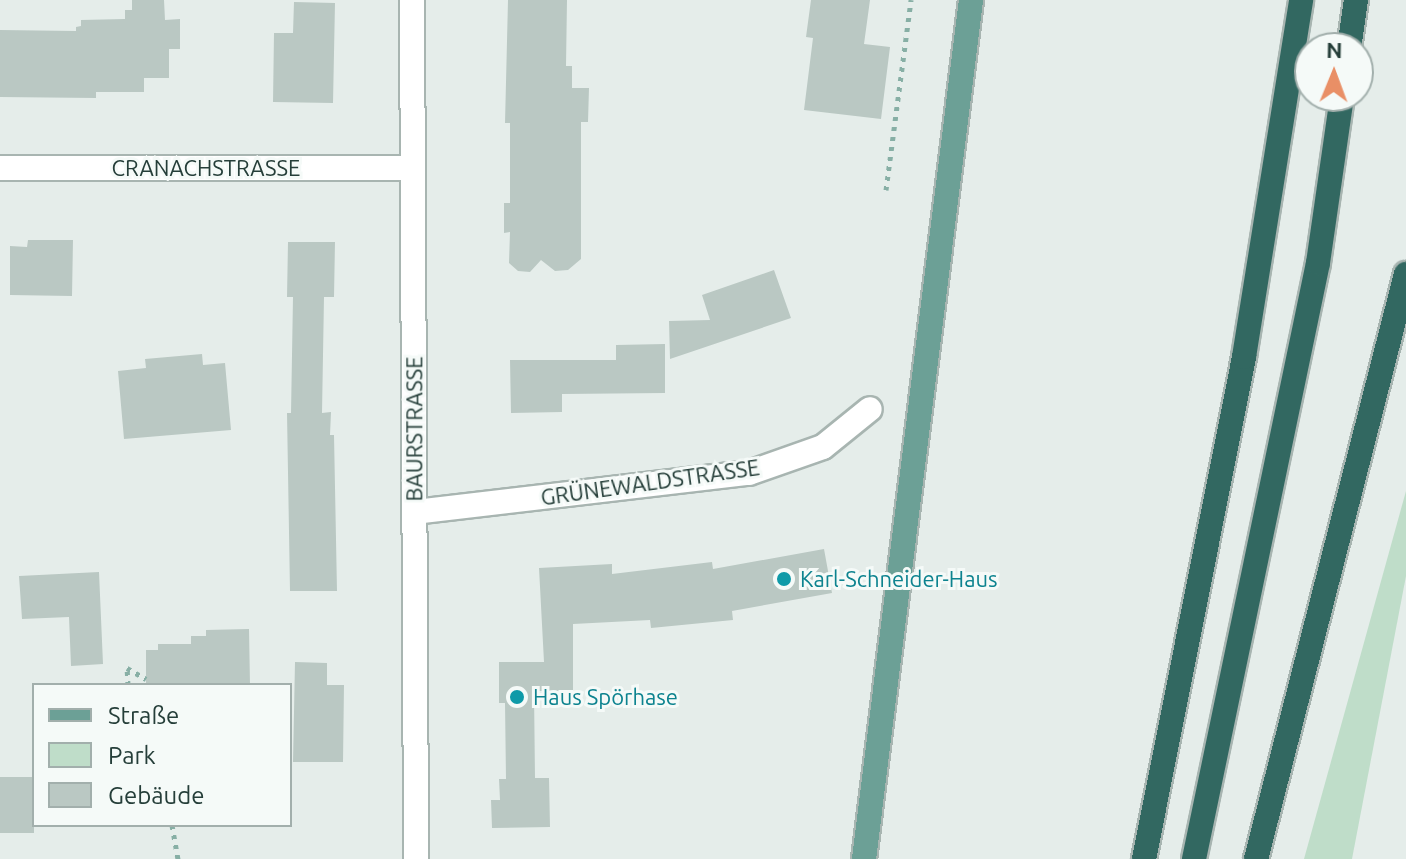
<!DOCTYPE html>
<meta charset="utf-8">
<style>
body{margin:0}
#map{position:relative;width:1406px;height:859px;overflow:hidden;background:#e5edea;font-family:Ubuntu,sans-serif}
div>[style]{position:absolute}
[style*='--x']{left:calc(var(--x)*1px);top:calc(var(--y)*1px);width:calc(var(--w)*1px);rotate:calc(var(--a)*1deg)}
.green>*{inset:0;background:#bfddc9}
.building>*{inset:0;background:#bac8c3;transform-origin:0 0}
.path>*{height:5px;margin-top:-2.5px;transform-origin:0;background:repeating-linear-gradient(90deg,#87afa5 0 4px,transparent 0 10px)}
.roads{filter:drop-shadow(2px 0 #a8b5b1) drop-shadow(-2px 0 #a8b5b1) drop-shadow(0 2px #a8b5b1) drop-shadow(0 -2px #a8b5b1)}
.minor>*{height:24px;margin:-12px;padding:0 12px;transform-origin:12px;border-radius:12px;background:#fff}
.major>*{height:24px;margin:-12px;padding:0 12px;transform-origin:12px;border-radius:12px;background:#6ca096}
.highway>*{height:24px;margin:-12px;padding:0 12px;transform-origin:12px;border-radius:12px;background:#326861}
.dots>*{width:22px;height:22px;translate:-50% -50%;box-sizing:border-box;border:4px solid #f5faf8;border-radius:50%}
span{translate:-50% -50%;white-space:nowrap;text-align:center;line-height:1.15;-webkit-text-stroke:6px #f5faf8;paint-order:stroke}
.street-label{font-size:22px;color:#253e39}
.culture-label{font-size:22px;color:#0d838f}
.left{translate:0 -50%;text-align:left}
.legend{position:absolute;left:32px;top:683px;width:260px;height:144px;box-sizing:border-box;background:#f5faf8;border:2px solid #a2afac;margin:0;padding:10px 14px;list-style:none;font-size:24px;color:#253e39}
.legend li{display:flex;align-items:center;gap:16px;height:40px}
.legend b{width:40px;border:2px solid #a2afac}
.north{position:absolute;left:1294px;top:32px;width:80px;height:80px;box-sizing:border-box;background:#f5faf8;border:2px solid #a2afac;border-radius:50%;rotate:1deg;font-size:22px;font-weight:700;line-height:32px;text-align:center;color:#253e39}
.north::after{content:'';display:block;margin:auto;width:28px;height:36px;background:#e98f66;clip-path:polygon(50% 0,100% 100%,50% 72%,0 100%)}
</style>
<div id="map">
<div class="green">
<div style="clip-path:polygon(1406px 491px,1406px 576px,1352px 859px,1304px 859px)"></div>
</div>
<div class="building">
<div style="clip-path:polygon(132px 0,164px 0,165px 20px,180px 19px,180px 49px,169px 49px,169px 78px,144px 78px,144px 92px,96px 92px,96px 98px,0 97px,0 30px,76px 31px,76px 27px,81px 26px,81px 20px,125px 19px,125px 10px,132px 10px)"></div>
<div style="clip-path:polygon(508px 0,567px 0,566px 66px,572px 66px,572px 88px,589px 88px,588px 122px,581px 122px,581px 259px,568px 270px,555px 271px,541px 260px,530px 272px,518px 271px,509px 263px,510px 232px,504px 233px,504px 203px,510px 203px,510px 123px,505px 123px)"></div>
<div style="clip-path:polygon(811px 0,870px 0,864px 44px,890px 47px,881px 119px,804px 110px,813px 38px,806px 37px)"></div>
<div style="clip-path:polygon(294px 2px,335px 3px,333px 103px,273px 102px,274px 33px,293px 33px)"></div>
<div style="clip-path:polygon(28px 240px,73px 240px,72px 296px,10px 295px,10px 246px,27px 247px)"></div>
<div style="clip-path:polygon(288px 242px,335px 242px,334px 297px,324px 297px,322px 413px,331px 412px,330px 435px,334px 435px,337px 591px,290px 591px,287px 413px,291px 413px,293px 297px,287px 297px)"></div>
<div style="clip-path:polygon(774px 270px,791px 318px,670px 359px,669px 321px,710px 320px,702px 295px)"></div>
<div style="clip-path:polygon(665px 344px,665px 393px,562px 394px,562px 412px,511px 413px,510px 360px,616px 360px,616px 345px)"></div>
<div style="clip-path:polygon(202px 354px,203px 365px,225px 363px,231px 430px,124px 439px,118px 371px,146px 368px,145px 359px)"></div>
<div style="clip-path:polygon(824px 549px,832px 593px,732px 611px,733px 620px,651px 628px,650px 620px,573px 624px,573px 691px,534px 691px,535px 778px,549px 778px,550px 827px,492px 828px,491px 800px,500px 800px,499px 779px,506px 779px,505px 703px,499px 703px,499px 662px,544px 662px,539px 568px,612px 564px,612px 574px,712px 562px,713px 569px)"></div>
<div style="clip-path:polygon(99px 572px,103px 664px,71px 666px,69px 617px,22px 619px,19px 576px)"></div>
<div style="clip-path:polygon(249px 629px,250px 685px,146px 685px,146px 650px,158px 650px,158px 644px,191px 644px,191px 636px,206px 636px,206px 630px)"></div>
<div style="clip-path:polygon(295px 662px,327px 663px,327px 685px,344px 685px,343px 762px,293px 762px)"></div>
<div style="left:34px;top:777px;width:56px;height:34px;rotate:90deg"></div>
</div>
<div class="path">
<div style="--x:886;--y:190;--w:192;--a:-82.5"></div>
<div style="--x:128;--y:685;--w:17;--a:-93"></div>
<div style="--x:127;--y:668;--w:22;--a:30"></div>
<div style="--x:172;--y:825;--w:35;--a:80"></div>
</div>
<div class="roads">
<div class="minor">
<div style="--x:412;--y:0;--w:859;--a:89.73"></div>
<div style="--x:0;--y:168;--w:412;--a:0"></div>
<div style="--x:415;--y:512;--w:336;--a:-6.7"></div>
<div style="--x:749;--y:473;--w:78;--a:-19.4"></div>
<div style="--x:823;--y:447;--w:60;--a:-39"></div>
</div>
<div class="major">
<div style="--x:864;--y:859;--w:866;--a:-82.9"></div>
</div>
<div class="highway">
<div style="--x:1349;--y:48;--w:49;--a:-81.7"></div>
<div style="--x:1144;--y:859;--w:512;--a:-78.73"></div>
<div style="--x:1244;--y:357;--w:362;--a:-80.9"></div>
<div style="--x:1194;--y:859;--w:609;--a:-78.25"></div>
<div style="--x:1318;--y:263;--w:169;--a:-81.8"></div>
<div style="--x:1256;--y:859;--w:604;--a:-75.62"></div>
</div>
</div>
<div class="dots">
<div style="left:784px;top:579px;background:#0f9aa8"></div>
<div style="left:517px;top:697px;background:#0f9aa8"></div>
</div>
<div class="street-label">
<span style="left:206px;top:168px">CRANACHSTRASSE</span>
<span style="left:414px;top:429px;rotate:-90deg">BAURSTRASSE</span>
<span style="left:650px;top:482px;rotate:-8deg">GRÜNEWALDSTRASSE</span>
</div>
<div class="culture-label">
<span class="left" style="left:800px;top:579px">Karl-Schneider-Haus</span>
<span class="left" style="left:533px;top:697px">Haus Spörhase</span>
</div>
<ul class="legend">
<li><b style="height:10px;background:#6ca096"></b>Straße</li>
<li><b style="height:22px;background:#bfddc9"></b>Park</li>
<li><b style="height:22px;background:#bac8c3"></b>Gebäude</li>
</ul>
<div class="north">N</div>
</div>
